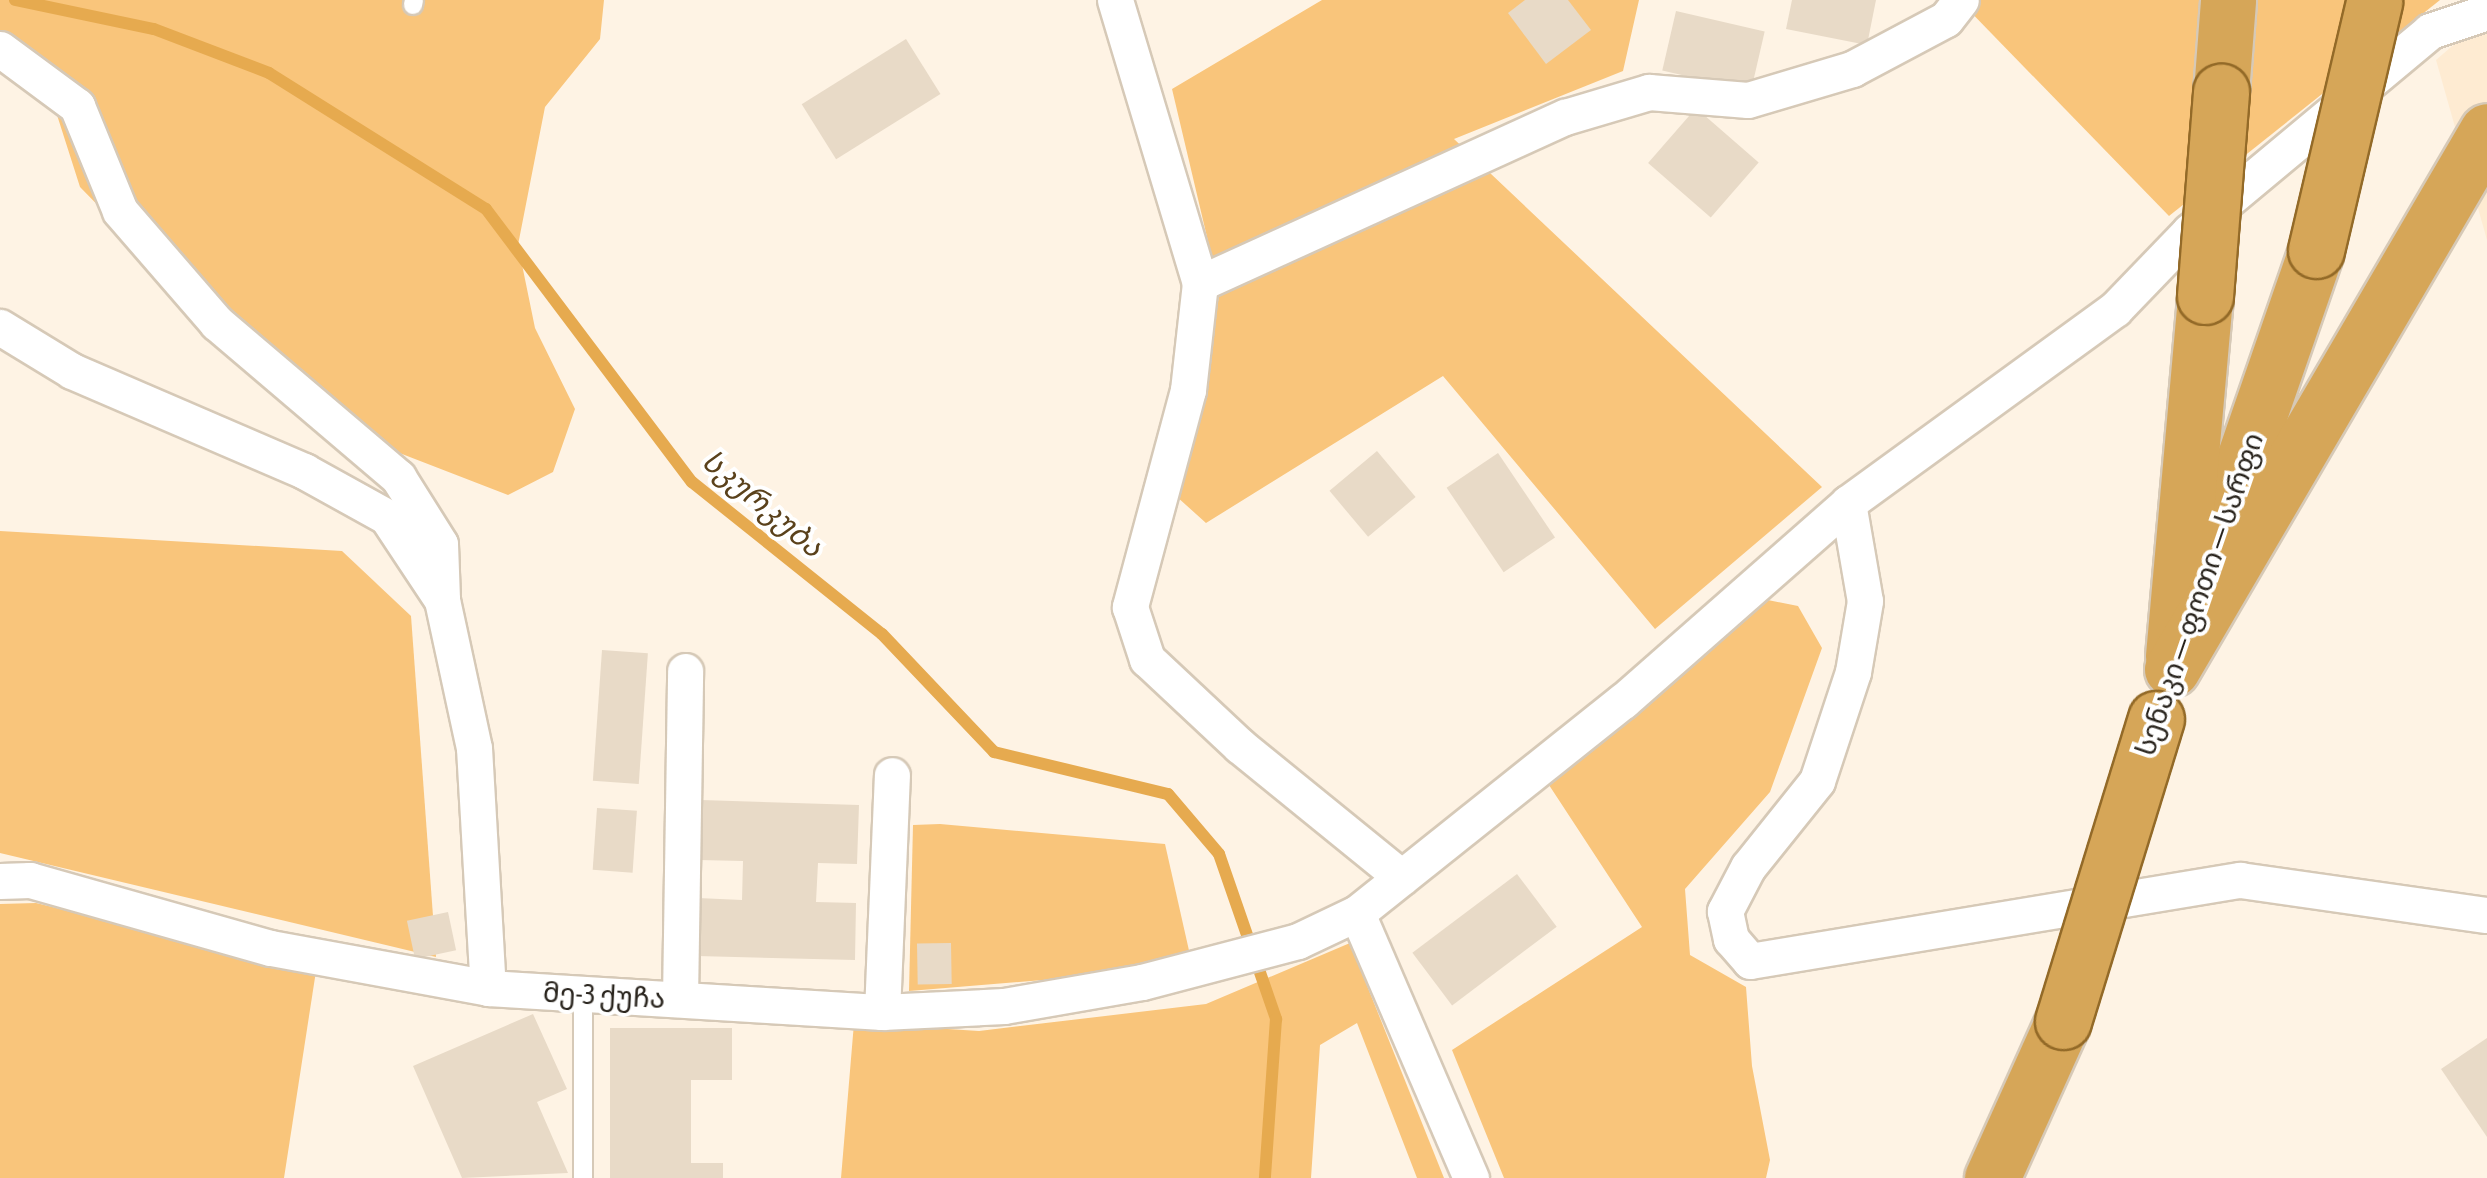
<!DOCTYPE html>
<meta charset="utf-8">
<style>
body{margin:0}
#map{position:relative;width:2487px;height:1178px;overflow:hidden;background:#fef3e4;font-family:"Asap Condensed","Noto Sans Georgian",sans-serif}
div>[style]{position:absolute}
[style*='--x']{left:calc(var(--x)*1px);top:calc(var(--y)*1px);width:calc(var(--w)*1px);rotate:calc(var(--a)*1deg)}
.built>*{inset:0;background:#feebd2}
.green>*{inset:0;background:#f9c57b}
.stream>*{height:12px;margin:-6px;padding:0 6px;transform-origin:6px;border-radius:6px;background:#e6aa4f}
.building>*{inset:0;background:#e8dac7;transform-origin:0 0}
.roads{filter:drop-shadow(2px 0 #d6c9b7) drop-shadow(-2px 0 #d6c9b7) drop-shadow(0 2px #d6c9b7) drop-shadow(0 -2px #d6c9b7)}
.service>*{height:18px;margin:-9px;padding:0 9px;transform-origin:9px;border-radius:9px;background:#fff}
.minor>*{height:35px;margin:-17.5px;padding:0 17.5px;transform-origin:17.5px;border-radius:17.5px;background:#fff}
.trunk>*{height:55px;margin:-27.5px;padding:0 27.5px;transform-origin:27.5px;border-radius:27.5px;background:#d6a658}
.bridges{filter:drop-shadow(2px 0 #936a28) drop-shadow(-2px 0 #936a28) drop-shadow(0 2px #936a28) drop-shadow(0 -2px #936a28)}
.trunk-bridge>*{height:55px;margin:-27.5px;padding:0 27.5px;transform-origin:27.5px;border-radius:27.5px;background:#d6a658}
span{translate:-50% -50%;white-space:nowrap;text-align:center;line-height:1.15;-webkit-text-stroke:8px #fff;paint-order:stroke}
.street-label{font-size:28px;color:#29241d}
.water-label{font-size:30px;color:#5a411b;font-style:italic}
</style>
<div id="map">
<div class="built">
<div style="clip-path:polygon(2487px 16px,2487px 240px,2436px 60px)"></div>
</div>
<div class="green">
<div style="clip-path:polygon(0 0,604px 0,600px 39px,545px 107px,518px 245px,535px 328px,575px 409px,553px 472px,508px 495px,371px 442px,249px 360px,80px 187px,42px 68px,0 52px)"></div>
<div style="clip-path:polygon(1322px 0,1639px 0,1623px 71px,1454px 139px,1822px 487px,1655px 629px,1443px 376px,1206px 523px,1176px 496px,1220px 292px,1172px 89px)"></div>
<div style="clip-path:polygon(1959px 0,2440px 0,2169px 216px)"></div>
<div style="clip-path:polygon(0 531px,342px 551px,411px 616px,436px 957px,0 853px)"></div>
<div style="clip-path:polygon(1763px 599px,1798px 606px,1822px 648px,1770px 792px,1685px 889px,1690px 955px,1746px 987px,1752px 1066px,1770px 1160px,1766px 1178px,1504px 1178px,1452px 1050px,1642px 927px,1549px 785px)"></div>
<div style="clip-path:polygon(940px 824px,1165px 844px,1190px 955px,1055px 979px,909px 991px,913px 825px)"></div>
<div style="clip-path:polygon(36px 903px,316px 971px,284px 1178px,0 1178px,0 904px)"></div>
<div style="clip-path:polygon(1350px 943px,1444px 1178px,1417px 1178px,1357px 1023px,1320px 1045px,1311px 1178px,841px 1178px,854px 1023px,979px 1031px,1206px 1004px)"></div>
</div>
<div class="stream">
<div style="--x:15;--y:0;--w:142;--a:11.8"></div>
<div style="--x:154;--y:29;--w:123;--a:20.9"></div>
<div style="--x:269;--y:73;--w:256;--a:32.1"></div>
<div style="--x:486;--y:209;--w:342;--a:53"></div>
<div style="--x:692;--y:482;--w:243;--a:38.7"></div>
<div style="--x:882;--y:634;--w:163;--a:46.5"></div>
<div style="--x:994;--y:752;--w:179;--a:13.6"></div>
<div style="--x:1168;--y:794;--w:79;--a:49.6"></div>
<div style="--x:1219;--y:854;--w:175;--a:70.9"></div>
<div style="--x:1276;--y:1019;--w:159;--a:94"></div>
</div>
<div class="building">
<div style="clip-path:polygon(1525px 0,1568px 0,1591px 30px,1546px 64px,1508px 13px)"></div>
<div style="clip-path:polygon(1792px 0,1876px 0,1867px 45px,1786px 29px)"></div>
<div style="left:1676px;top:11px;width:91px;height:61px;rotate:13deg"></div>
<div style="left:906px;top:39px;width:65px;height:123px;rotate:58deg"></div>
<div style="left:1696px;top:108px;width:83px;height:73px;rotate:41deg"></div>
<div style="left:1377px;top:451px;width:60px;height:62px;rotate:50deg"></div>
<div style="left:1498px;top:453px;width:102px;height:62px;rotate:56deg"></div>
<div style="left:602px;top:650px;width:46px;height:131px;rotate:4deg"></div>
<div style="clip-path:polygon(701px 800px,859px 805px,857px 864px,818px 863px,816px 902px,856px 903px,855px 960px,697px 956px,698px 898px,742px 900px,743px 861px,699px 860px)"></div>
<div style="left:597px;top:808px;width:40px;height:62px;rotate:4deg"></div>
<div style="left:1517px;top:874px;width:66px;height:131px;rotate:53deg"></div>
<div style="left:448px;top:912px;width:39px;height:42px;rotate:78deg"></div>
<div style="left:951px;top:943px;width:41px;height:34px;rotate:89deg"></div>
<div style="clip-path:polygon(533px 1014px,567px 1089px,537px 1102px,568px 1173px,462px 1178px,413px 1066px)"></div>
<div style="clip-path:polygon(610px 1028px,732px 1028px,732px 1080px,691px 1080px,691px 1163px,723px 1163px,723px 1178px,610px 1178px)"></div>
<div style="clip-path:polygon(2487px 1038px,2487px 1137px,2441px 1069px)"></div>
</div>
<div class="roads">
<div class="service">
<div style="--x:413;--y:5;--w:5;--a:-79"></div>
<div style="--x:583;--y:1178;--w:184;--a:-90"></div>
</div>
<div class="minor">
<div style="--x:1115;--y:0;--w:295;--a:73.3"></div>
<div style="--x:1200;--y:283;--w:108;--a:96.4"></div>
<div style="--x:1188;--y:390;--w:225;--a:105"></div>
<div style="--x:1130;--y:607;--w:55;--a:71.9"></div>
<div style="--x:1147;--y:659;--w:127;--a:43.1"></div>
<div style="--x:1240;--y:746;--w:208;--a:39.1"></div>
<div style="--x:0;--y:49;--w:96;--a:36.5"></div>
<div style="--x:77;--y:106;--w:113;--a:67.7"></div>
<div style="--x:120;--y:211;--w:148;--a:49.1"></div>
<div style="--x:217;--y:323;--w:238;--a:40.4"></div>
<div style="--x:398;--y:477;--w:79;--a:57.9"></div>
<div style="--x:440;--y:544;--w:54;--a:87.9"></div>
<div style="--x:1200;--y:283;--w:401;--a:-24.5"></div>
<div style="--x:1565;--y:117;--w:88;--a:-16.6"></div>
<div style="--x:1649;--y:92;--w:99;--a:4.6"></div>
<div style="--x:1748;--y:100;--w:109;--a:-16.6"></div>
<div style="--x:1852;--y:69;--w:106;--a:-28"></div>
<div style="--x:1946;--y:19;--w:24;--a:-52"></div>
<div style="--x:0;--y:327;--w:84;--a:31.4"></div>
<div style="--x:72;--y:371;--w:253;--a:23.3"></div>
<div style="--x:304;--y:471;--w:95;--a:29"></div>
<div style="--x:387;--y:517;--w:100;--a:56.5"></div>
<div style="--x:442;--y:600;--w:151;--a:77.8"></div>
<div style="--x:474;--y:748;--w:240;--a:86.7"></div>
<div style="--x:1848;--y:503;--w:99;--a:80.2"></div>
<div style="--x:1865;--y:601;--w:72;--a:99.6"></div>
<div style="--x:1853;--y:672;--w:115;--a:108.3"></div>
<div style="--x:1817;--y:781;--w:110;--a:128.7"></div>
<div style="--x:1748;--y:867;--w:50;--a:117.6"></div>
<div style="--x:1725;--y:911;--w:29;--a:78"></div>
<div style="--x:1731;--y:939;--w:29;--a:49"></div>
<div style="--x:1750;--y:961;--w:497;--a:-9.4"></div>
<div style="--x:2240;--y:880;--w:249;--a:8.1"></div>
<div style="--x:0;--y:881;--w:30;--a:-2"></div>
<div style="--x:30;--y:880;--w:250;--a:15.8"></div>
<div style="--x:271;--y:948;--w:221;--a:10.4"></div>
<div style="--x:488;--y:988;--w:395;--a:3.5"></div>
<div style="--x:882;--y:1012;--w:122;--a:-2.8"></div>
<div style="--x:1004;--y:1006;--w:140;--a:-9.9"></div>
<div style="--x:1142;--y:982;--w:161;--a:-14.7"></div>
<div style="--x:1298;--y:941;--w:65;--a:-25.4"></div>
<div style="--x:680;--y:999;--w:328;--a:-89.1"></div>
<div style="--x:882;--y:1012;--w:237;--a:-87.6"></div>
<div style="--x:1471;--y:1178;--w:288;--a:-113.3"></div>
<div style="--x:1357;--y:913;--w:340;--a:-38.6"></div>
<div style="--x:1623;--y:701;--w:300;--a:-41.3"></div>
<div style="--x:1848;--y:503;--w:330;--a:-36"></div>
<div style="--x:2115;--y:309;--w:107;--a:-46.1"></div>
<div style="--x:2189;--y:232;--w:314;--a:-39.8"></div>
<div style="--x:2430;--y:31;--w:60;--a:-18.4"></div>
</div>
<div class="trunk">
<div style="--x:2221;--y:92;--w:92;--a:-85.6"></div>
<div style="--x:2211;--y:554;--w:322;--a:-70.9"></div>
<div style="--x:2173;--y:656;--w:361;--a:-84.9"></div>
<div style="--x:2172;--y:669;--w:623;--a:-59.65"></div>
<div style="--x:1992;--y:1178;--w:172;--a:-65.7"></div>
</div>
</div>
<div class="bridges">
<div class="trunk-bridge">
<div style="--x:2316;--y:250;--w:255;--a:-76.8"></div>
<div style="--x:2205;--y:296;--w:205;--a:-85.5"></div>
<div style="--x:2063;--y:1021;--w:316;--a:-72.9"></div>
</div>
</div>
<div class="street-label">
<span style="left:2199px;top:594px;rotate:-71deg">სენაკი — ფოთი — სარფი</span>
<span style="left:604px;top:995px;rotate:3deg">მე-3 ქუჩა</span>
</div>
<div class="water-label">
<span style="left:763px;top:503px;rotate:40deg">სკურკუბა</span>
</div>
</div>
